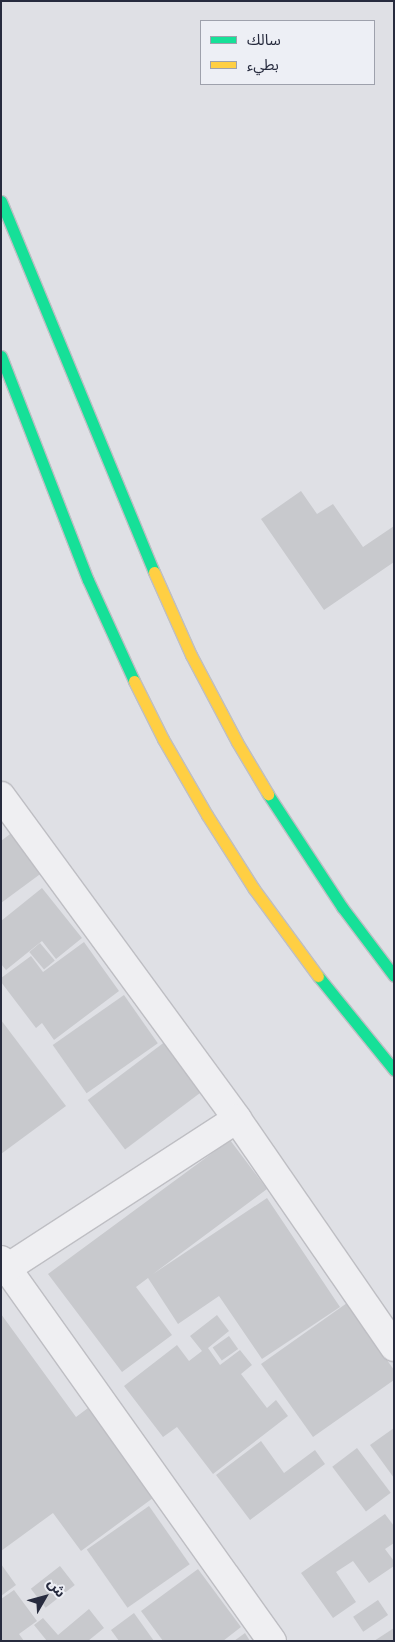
<!DOCTYPE html>
<meta charset="utf-8">
<style>
body{margin:0}
#map{position:relative;width:395px;height:1642px;overflow:hidden;background:#dfe0e5;font-family:Manrope,"Noto Sans Arabic",sans-serif}
div>[style]{position:absolute}
[style*='--x']{left:calc(var(--x)*1px);top:calc(var(--y)*1px);width:calc(var(--w)*1px);rotate:calc(var(--a)*1deg)}
.building>*{inset:0;background:#c8c9cd;transform-origin:0 0}
.roads{filter:drop-shadow(1px 0 #bebec3) drop-shadow(-1px 0 #bebec3) drop-shadow(0 1px #bebec3) drop-shadow(0 -1px #bebec3)}
.street>*{height:28px;margin:-14px;padding:0 14px;transform-origin:14px;border-radius:14px;background:#efeff2}
.fast>*{height:11px;margin:-5.5px;padding:0 5.5px;transform-origin:5.5px;border-radius:5.5px;background:#16e098}
.slow>*{height:11px;margin:-5.5px;padding:0 5.5px;transform-origin:5.5px;border-radius:5.5px;background:#ffcf43}
span{translate:-50% -50%;white-space:nowrap;text-align:center;line-height:1.15;-webkit-text-stroke:5px #edeff5;paint-order:stroke}
.frame{position:absolute;inset:0;border:2px solid #272b3e;pointer-events:none}
.legend{position:absolute;left:200px;top:20px;width:175px;height:65px;box-sizing:border-box;background:#edeff5;border:1px solid #9ea1ac;margin:0;padding:6px 9px;list-style:none;font-size:15px;color:#272b3e}
.legend li{display:flex;align-items:center;gap:10px;height:25px}
.legend b{width:25px;border:1px solid #9ea1ac}
.north{position:absolute;left:20px;top:1572px;width:50px;height:50px;-webkit-text-stroke:4px #edeff5;paint-order:stroke;rotate:52deg;font-size:14px;font-weight:700;line-height:20px;text-align:center;color:#272b3e}
.north::after{content:'';display:block;margin:auto;width:18px;height:22px;background:#272b3e;clip-path:polygon(50% 0,100% 100%,50% 72%,0 100%)}
</style>
<div id="map">
<div class="building">
<div style="clip-path:polygon(301px 491px,317px 514px,333px 504px,363px 547px,394px 526px,394px 562px,324px 610px,261px 519px)"></div>
<div style="clip-path:polygon(14px 831px,43px 872px,1px 903px,1px 841px)"></div>
<div style="clip-path:polygon(42px 888px,82px 938px,56px 959px,42px 941px,6px 970px,1px 964px,1px 921px)"></div>
<div style="clip-path:polygon(84px 942px,119px 991px,54px 1040px,42px 1023px,36px 1028px,1px 982px,1px 978px,31px 956px,43px 972px)"></div>
<div style="left:40px;top:943px;width:23px;height:14px;rotate:50deg"></div>
<div style="left:124px;top:995px;width:59px;height:87px;rotate:55deg"></div>
<div style="clip-path:polygon(1px 1020px,66px 1106px,1px 1154px)"></div>
<div style="left:166px;top:1041px;width:62px;height:98px;rotate:53deg"></div>
<div style="clip-path:polygon(230px 1140px,267px 1189px,153px 1274px,267px 1198px,340px 1307px,262px 1359px,219px 1296px,178px 1324px,148px 1278px,136px 1287px,172px 1335px,122px 1372px,48px 1274px)"></div>
<div style="clip-path:polygon(347px 1303px,394px 1370px,394px 1380px,313px 1437px,261px 1364px)"></div>
<div style="clip-path:polygon(1px 1314px,76px 1417px,88px 1408px,153px 1498px,81px 1551px,53px 1513px,1px 1551px)"></div>
<div style="clip-path:polygon(217px 1315px,229px 1331px,208px 1348px,220px 1365px,240px 1350px,252px 1365px,241px 1374px,267px 1408px,276px 1400px,288px 1416px,213px 1474px,177px 1427px,163px 1437px,124px 1386px,177px 1345px,189px 1361px,202px 1351px,190px 1336px)"></div>
<div style="left:229px;top:1336px;width:16px;height:20px;rotate:55deg"></div>
<div style="clip-path:polygon(394px 1428px,394px 1478px,370px 1445px)"></div>
<div style="clip-path:polygon(261px 1441px,284px 1473px,315px 1450px,325px 1464px,250px 1520px,216px 1475px)"></div>
<div style="left:357px;top:1448px;width:56px;height:31px;rotate:53deg"></div>
<div style="left:149px;top:1506px;width:71px;height:76px;rotate:55deg"></div>
<div style="clip-path:polygon(385px 1514px,394px 1526px,394px 1543px,385px 1549px,394px 1561px,394px 1566px,369px 1583px,353px 1561px,336px 1572px,356px 1602px,333px 1618px,301px 1573px)"></div>
<div style="clip-path:polygon(1px 1564px,16px 1585px,1px 1596px)"></div>
<div style="left:60px;top:1566px;width:24px;height:37px;rotate:52deg"></div>
<div style="clip-path:polygon(198px 1569px,241px 1627px,223px 1641px,163px 1641px,141px 1611px)"></div>
<div style="clip-path:polygon(14px 1590px,37px 1621px,19px 1634px,24px 1641px,1px 1641px,1px 1599px)"></div>
<div style="left:378px;top:1600px;width:18px;height:30px;rotate:56deg"></div>
<div style="clip-path:polygon(89px 1609px,104px 1628px,88px 1641px,47px 1641px,34px 1625px,43px 1618px,58px 1635px)"></div>
<div style="clip-path:polygon(134px 1613px,154px 1641px,119px 1641px,111px 1630px)"></div>
<div style="clip-path:polygon(394px 1628px,394px 1641px,374px 1641px)"></div>
<div style="clip-path:polygon(245px 1633px,250px 1641px,234px 1641px)"></div>
</div>
<div class="roads">
<div class="street">
<div style="--x:1;--y:796;--w:400;--a:53.8"></div>
<div style="--x:237;--y:1119;--w:277;--a:55.4"></div>
<div style="--x:1;--y:1260;--w:468;--a:54.6"></div>
<div style="--x:1;--y:1272;--w:281;--a:-33"></div>
</div>
<div class="fast">
<div style="--x:1;--y:201;--w:401;--a:67.6"></div>
<div style="--x:1;--y:356;--w:240;--a:68.8"></div>
<div style="--x:88;--y:580;--w:111;--a:65.5"></div>
<div style="--x:268;--y:794;--w:135;--a:56.8"></div>
<div style="--x:342;--y:907;--w:86;--a:53"></div>
<div style="--x:318;--y:976;--w:121;--a:51"></div>
</div>
<div class="slow">
<div style="--x:154;--y:572;--w:91;--a:66"></div>
<div style="--x:191;--y:655;--w:98;--a:62.1"></div>
<div style="--x:237;--y:742;--w:61;--a:59.2"></div>
<div style="--x:134;--y:681;--w:65;--a:63.4"></div>
<div style="--x:163;--y:739;--w:88;--a:59.9"></div>
<div style="--x:207;--y:815;--w:88;--a:57.6"></div>
<div style="--x:254;--y:889;--w:108;--a:53.7"></div>
</div>
</div>
<div class="frame"></div>
<ul class="legend">
<li><b style="height:6px;background:#16e098"></b>سالك</li>
<li><b style="height:6px;background:#ffcf43"></b>بطيء</li>
</ul>
<div class="north">ش</div>
</div>
